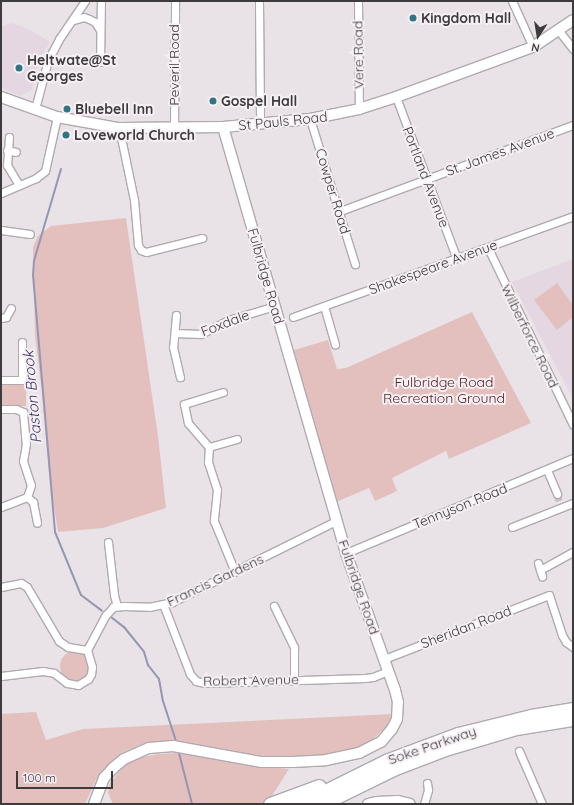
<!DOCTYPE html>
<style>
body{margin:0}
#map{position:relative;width:574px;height:805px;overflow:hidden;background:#e9e3e7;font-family:Quicksand,sans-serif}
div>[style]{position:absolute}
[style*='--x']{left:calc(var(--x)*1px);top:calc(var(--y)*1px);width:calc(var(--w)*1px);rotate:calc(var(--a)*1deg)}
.built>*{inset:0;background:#e4d7e1}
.green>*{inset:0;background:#e3c0be;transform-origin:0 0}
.round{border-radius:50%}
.stream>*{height:2px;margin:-1px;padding:0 1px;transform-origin:1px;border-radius:1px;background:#9595b4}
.street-tunnel>*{height:7px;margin-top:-3.5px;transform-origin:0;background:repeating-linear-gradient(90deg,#c7c1c5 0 7px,transparent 0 10.5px)}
.roads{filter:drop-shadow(1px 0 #b0aaaf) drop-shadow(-1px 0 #b0aaaf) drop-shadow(0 1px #b0aaaf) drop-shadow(0 -1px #b0aaaf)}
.street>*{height:7px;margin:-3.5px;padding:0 3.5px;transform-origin:3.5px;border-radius:3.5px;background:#fff}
.secondary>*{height:10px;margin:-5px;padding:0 5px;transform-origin:5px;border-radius:5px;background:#fff}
.highway>*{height:13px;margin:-6.5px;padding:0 6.5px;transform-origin:6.5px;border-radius:6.5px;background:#fff}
.dots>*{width:11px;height:11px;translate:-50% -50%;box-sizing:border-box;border:2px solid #f6f0f5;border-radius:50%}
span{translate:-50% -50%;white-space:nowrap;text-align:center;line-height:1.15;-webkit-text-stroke:4px #f6f0f5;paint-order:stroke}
.poi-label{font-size:14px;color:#3d3b3c;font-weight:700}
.left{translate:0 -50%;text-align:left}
.street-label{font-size:14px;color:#3d3b3c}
.park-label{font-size:14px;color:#572323}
.water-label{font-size:15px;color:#3c3866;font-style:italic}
.frame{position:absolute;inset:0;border:2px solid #3d3b3c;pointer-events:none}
.north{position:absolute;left:518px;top:16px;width:40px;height:40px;-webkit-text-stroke:3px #f6f0f5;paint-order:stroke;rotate:192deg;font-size:11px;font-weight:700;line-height:16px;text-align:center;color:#3d3b3c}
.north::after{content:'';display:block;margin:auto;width:14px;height:18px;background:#3d3b3c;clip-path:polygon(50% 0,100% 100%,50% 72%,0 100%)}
.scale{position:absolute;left:16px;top:771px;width:97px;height:18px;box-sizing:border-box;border:2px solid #3d3b3c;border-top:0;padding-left:5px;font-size:12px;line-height:14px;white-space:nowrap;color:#3d3b3c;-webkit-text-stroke:3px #f6f0f5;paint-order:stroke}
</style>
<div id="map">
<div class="built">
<div style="clip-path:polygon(13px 23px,32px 31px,50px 42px,40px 58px,32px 90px,20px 96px,1px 88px,1px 26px)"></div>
<div style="clip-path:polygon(573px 259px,573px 399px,512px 282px)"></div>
</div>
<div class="green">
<div style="clip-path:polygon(126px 218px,158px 436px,166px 508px,103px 528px,58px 532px,49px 473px,42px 393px,35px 335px,33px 247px,38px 236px,51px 226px)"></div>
<div style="clip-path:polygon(557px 283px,573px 305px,573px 317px,557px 330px,534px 300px)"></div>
<div style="clip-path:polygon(472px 312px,531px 423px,449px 459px,446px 451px,392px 478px,397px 491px,375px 501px,369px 488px,336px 502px,294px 350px,328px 340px,337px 369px,346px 368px)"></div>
<div style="left:26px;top:382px;width:24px;height:25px;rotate:90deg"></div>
<div class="round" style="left:60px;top:651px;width:30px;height:30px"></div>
<div style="clip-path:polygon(36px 712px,46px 740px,83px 729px,393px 714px,386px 727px,373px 739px,358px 748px,326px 756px,266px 757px,175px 742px,147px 742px,121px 753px,106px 768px,96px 780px,85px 804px,1px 804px,1px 714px)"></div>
<div style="clip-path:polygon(176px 753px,261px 766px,289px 769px,268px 802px,259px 804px,113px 804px,108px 793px,110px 783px,123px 767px,138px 758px,159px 754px)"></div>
</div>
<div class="stream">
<div style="--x:61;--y:169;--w:96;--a:106.4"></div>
<div style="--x:34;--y:261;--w:14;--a:94"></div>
<div style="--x:33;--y:275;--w:258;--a:85.1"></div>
<div style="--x:55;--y:532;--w:68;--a:67.6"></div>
<div style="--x:81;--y:595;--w:26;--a:37"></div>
<div style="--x:111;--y:617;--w:16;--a:38"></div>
<div style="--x:124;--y:627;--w:32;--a:51"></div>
<div style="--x:144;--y:652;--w:14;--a:73"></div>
<div style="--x:148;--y:665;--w:18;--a:52"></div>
<div style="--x:159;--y:679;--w:22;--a:80"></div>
<div style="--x:163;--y:701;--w:42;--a:72"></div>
<div style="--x:179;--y:753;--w:53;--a:75.7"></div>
</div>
<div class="street-tunnel">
<div style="--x:557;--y:494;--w:10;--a:73"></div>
</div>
<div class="roads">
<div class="street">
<div style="--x:259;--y:1;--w:122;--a:89.5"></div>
<div style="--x:358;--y:1;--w:108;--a:89.5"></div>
<div style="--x:512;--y:1;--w:51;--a:65.5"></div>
<div style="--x:73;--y:20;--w:11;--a:-15"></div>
<div style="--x:84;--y:17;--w:5;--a:22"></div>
<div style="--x:89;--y:19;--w:7;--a:27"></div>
<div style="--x:95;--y:22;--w:9;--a:58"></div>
<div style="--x:559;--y:31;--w:23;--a:52"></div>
<div style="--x:100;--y:62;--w:61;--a:-89.1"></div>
<div style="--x:396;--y:97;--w:171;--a:69.4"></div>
<div style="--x:35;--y:109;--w:51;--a:-75.1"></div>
<div style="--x:48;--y:60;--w:24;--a:-62"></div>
<div style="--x:59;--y:39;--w:46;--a:-55.6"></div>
<div style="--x:310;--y:119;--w:152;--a:72.8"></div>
<div style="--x:119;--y:128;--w:74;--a:78.2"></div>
<div style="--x:134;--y:200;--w:45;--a:84.9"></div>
<div style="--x:138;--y:245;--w:6;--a:59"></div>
<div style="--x:141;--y:250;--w:5;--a:22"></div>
<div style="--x:146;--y:252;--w:58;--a:-14"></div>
<div style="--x:174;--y:128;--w:127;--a:-89.5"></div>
<div style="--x:9;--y:137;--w:28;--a:94"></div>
<div style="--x:7;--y:165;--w:23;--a:59"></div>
<div style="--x:7;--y:150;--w:9;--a:13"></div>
<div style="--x:1;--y:193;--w:38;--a:-23"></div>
<div style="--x:36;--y:178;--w:11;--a:-38"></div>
<div style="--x:45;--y:171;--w:55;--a:-77.5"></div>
<div style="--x:340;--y:211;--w:248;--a:-20.3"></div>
<div style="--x:1;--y:230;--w:29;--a:8"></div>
<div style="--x:488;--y:248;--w:196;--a:64.3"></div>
<div style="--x:324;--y:306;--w:40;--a:74"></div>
<div style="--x:176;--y:315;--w:32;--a:95"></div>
<div style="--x:173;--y:347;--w:31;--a:77"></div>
<div style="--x:293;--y:317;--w:298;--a:-19.8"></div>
<div style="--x:1;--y:318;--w:5;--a:-11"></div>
<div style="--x:6;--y:317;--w:10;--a:-61"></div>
<div style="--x:175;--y:333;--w:26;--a:2"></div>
<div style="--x:201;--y:334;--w:30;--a:-27"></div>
<div style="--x:228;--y:320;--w:49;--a:-16.6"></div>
<div style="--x:1;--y:380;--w:21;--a:0"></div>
<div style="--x:22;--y:380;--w:38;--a:-90"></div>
<div style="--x:223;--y:392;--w:41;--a:162.9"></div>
<div style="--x:184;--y:404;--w:19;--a:78"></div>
<div style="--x:188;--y:423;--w:32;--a:49"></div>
<div style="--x:209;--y:447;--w:15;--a:94"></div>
<div style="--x:208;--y:462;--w:29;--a:72"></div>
<div style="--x:217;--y:490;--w:31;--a:96"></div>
<div style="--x:214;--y:521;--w:55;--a:67.6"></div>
<div style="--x:1;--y:409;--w:15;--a:0"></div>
<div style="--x:16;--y:409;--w:8;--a:23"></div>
<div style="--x:23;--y:412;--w:32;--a:85"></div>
<div style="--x:26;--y:444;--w:17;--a:100"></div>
<div style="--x:23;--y:461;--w:25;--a:72"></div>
<div style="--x:31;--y:485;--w:13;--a:108"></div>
<div style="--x:27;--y:497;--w:28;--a:159"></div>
<div style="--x:209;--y:447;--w:29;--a:-16"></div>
<div style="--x:547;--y:470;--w:26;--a:67"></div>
<div style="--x:27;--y:497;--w:8;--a:40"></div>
<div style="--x:33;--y:502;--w:21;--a:79"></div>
<div style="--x:512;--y:527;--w:66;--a:-21.5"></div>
<div style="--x:108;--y:542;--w:53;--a:83.5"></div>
<div style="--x:114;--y:595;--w:11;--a:75"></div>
<div style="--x:346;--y:553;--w:246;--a:-22.7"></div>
<div style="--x:538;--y:563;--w:14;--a:73"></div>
<div style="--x:540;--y:570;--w:38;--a:-29"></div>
<div style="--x:1;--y:587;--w:20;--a:-11"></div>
<div style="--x:21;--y:583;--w:7;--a:34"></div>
<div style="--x:27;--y:587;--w:63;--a:59.3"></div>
<div style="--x:59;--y:641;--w:11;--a:34"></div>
<div style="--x:68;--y:647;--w:19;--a:9"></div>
<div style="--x:163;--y:604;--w:75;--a:68.9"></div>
<div style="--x:190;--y:674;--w:9;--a:49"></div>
<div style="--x:196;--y:681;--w:9;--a:13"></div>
<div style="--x:205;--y:683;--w:160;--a:-1.8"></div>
<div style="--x:365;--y:678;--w:8;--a:-7"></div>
<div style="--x:373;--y:677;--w:16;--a:-22"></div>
<div style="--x:274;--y:606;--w:46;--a:64"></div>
<div style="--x:294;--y:647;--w:33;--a:90"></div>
<div style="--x:87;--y:650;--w:40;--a:-62"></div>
<div style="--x:106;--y:615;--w:11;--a:-49"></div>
<div style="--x:113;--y:607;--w:11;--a:-5"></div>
<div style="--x:124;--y:606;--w:25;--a:2"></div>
<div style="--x:149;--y:607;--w:24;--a:-12"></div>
<div style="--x:172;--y:602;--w:183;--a:-26.3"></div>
<div style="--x:384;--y:659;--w:177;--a:-21.2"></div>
<div style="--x:549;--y:595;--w:42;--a:72"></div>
<div style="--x:562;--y:635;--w:8;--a:60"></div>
<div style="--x:566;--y:642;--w:9;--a:36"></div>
<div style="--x:1;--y:676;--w:42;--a:-6.8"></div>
<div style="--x:43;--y:671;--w:11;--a:10"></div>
<div style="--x:54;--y:673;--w:16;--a:38"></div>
<div style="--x:67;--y:683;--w:11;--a:10"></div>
<div style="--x:78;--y:685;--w:12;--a:-31"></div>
<div style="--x:88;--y:679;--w:6;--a:-59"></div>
<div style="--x:91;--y:674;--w:7;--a:-82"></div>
<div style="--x:92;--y:667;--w:18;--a:-106"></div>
<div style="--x:519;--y:751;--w:58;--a:66.5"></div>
<div style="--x:424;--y:804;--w:15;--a:-74"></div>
<div style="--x:428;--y:790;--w:7;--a:-98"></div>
</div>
<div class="secondary">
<div style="--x:1;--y:97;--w:59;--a:19.7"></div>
<div style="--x:57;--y:117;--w:63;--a:10.1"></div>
<div style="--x:119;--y:128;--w:104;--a:-0.6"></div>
<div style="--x:223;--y:127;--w:87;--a:-5.3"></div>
<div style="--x:310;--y:119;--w:50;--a:-11.5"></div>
<div style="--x:359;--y:109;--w:39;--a:-18"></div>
<div style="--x:396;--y:97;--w:146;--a:-20.1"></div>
<div style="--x:533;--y:47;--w:48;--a:-34"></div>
<div style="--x:94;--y:804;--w:28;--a:-69"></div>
<div style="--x:104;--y:778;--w:13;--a:-48"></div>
<div style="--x:113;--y:768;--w:14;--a:-39"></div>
<div style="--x:124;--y:759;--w:27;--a:-24"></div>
<div style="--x:149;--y:748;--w:24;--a:-5"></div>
<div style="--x:173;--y:746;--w:89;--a:10.3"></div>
<div style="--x:261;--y:762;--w:32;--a:0"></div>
<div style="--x:293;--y:762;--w:33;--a:-3"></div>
<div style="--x:326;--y:760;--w:34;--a:-12"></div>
<div style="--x:359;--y:753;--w:25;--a:-27"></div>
<div style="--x:381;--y:742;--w:17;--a:-50"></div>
<div style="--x:392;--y:729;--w:11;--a:-63"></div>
<div style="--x:397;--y:719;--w:17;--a:-87"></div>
<div style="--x:398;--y:702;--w:12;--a:-104"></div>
<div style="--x:395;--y:690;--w:145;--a:-109.7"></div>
<div style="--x:346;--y:553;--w:443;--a:-106.1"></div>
<div style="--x:368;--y:804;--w:9;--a:-13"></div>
<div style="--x:377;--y:802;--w:21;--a:-3"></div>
<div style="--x:398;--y:801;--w:12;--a:14"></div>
</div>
<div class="highway">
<div style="--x:270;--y:804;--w:52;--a:-20.2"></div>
<div style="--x:299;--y:804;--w:99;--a:-26.3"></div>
<div style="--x:388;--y:760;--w:75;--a:-20.4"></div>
<div style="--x:458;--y:734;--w:75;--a:-13.9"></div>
<div style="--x:531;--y:716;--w:43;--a:-9.5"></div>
<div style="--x:322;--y:804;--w:79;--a:-26.2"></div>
<div style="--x:393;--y:769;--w:56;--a:-21"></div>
<div style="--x:445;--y:749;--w:74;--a:-16.5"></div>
<div style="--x:516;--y:728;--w:58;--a:-9"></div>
</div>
</div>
<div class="dots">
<div style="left:413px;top:18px;background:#307583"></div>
<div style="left:19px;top:68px;background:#307583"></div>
<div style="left:213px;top:101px;background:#307583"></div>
<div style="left:67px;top:109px;background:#307583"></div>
<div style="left:66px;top:135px;background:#307583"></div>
</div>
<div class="poi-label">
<span class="left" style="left:421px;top:18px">Kingdom Hall</span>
<span class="left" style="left:27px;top:68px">Heltwate@St<br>Georges</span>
<span class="left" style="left:221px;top:101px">Gospel Hall</span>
<span class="left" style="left:75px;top:109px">Bluebell Inn</span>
<span class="left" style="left:74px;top:135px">Loveworld Church</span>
</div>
<div class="street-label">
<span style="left:358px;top:55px;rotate:-91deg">Vere Road</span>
<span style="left:174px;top:65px;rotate:-90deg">Peveril Road</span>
<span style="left:283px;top:121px;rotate:-6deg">St Pauls Road</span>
<span style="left:500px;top:152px;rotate:-20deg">St. James Avenue</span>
<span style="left:426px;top:177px;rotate:69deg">Portland Avenue</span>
<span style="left:333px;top:191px;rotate:73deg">Cowper Road</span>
<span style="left:433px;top:267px;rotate:-20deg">Shakespeare Avenue</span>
<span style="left:266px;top:276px;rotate:74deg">Fulbridge Road</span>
<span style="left:225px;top:323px;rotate:-21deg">Foxdale</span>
<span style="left:530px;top:336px;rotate:64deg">Wilberforce Road</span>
<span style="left:460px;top:506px;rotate:-22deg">Tennyson Road</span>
<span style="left:215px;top:580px;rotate:-25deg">Francis Gardens</span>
<span style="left:359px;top:587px;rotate:71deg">Fulbridge Road</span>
<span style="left:466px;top:627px;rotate:-21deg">Sheridan Road</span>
<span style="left:251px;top:680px;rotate:-1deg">Robert Avenue</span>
<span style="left:432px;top:745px;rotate:-19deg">Soke Parkway</span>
</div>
<div class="park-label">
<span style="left:444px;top:390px">Fulbridge Road<br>Recreation Ground</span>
</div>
<div class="water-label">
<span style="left:32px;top:397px;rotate:-95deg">Paston Brook</span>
</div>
<div class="frame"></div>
<div class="north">N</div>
<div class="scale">100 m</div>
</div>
